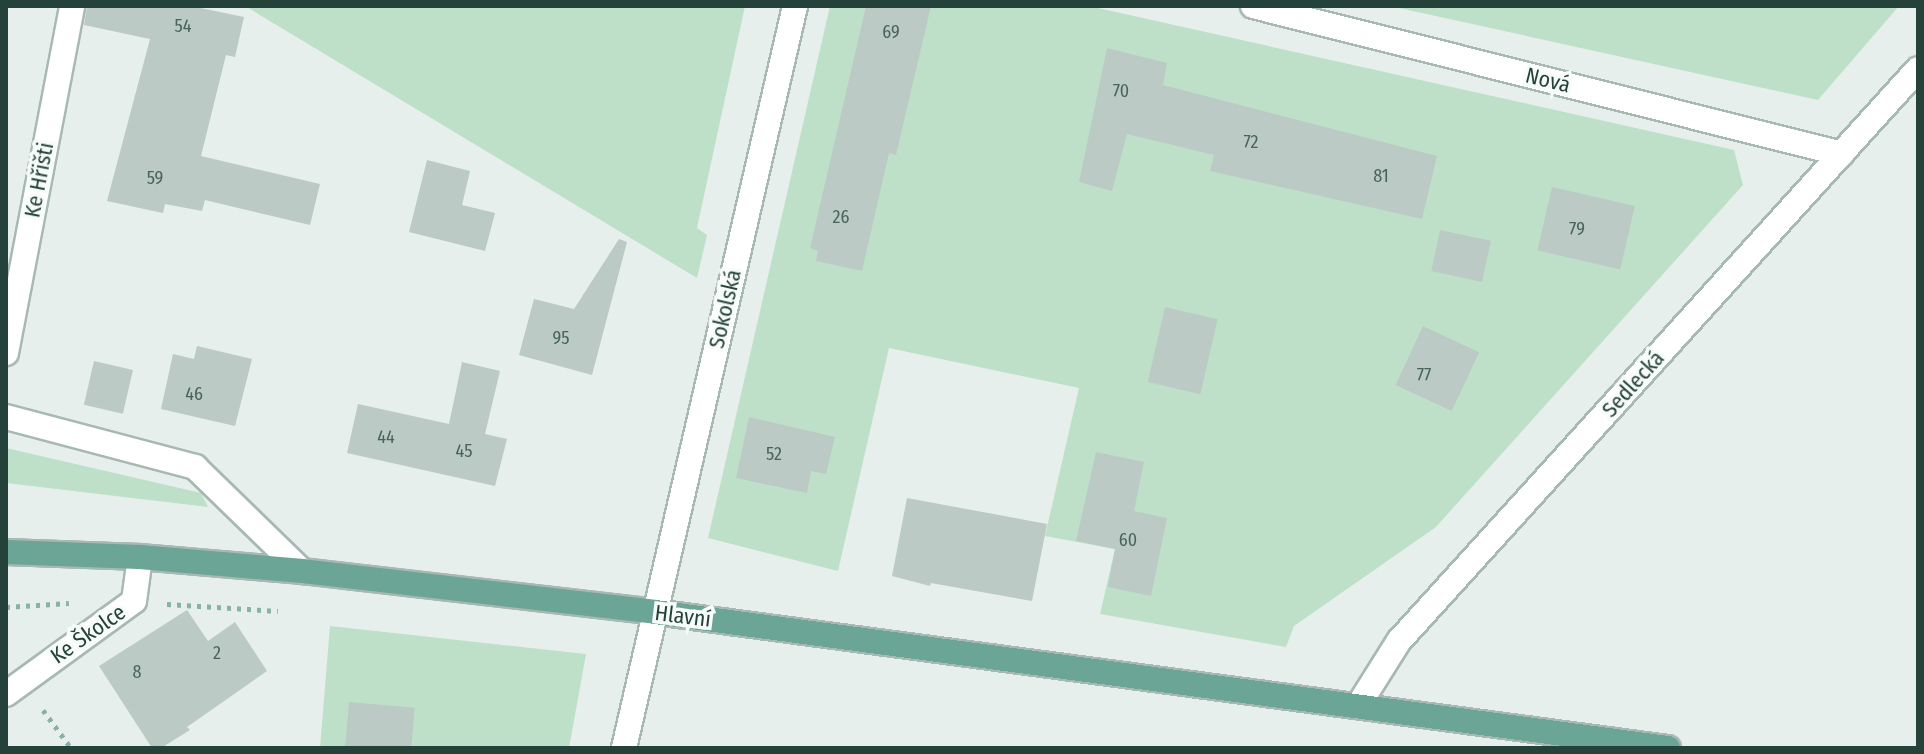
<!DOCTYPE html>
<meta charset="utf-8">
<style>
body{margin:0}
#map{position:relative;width:1924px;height:754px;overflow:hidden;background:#e6efeb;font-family:"Fira Sans Condensed",sans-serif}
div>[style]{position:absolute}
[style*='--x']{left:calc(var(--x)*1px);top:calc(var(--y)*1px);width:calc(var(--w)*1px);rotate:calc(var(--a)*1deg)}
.green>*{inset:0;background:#bfe0c8}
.building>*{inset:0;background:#bbcac4;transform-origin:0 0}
.path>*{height:5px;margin-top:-2.5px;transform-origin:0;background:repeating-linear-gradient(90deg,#86b3a5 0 4px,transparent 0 10px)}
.roads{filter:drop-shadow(2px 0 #a8b8b2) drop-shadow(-2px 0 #a8b8b2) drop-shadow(0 2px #a8b8b2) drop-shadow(0 -2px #a8b8b2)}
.minor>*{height:24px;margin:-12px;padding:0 12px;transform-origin:12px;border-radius:12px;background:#fff}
.major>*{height:24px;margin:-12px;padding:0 12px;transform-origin:12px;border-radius:12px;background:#6aa596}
span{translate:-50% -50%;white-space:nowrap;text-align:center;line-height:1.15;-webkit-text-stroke:7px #f7fbf9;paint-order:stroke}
.number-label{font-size:18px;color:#4a645c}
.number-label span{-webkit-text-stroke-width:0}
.street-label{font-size:22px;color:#24423a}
.frame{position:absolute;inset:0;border:8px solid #24423a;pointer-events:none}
</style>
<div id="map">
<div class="green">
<div style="clip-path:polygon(245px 6px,745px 6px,697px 228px,707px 235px,697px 278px)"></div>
<div style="clip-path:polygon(830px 6px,1089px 6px,1734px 150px,1743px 185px,1436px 527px,1294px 626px,1286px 647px,1100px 614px,1115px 549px,1045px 536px,1079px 388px,889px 348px,838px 571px,708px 538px)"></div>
<div style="clip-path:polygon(1390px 6px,1899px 6px,1818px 100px)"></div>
<div style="clip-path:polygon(6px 448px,201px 493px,208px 507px,6px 483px)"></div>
<div style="clip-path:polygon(330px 626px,586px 654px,569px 748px,320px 748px)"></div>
</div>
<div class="building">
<div style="clip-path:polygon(87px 6px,191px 6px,244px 17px,235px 57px,226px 55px,201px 156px,320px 184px,310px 225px,205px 200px,202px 211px,165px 204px,163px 213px,107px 201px,150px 39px,84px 25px)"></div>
<div style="clip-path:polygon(866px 6px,931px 6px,896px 155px,889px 153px,862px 271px,816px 261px,818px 251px,810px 248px)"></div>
<div style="clip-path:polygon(1107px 48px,1167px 63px,1163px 85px,1437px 156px,1422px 219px,1210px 171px,1214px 155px,1127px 134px,1112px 191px,1079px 182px)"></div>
<div style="clip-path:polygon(427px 160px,470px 171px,462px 205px,495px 213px,485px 251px,409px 232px)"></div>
<div style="left:1552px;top:187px;width:85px;height:65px;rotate:13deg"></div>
<div style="left:1440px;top:230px;width:52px;height:42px;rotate:12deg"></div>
<div style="clip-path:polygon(619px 239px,627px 242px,592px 375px,519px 355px,534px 299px,574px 309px)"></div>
<div style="left:1165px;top:307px;width:54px;height:77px;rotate:13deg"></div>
<div style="left:1423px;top:326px;width:62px;height:65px;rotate:25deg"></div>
<div style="clip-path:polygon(197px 346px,252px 359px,235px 426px,161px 409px,173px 354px,194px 359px)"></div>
<div style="left:94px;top:361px;width:40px;height:45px;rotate:13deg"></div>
<div style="clip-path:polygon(462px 362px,500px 371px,485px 434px,507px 439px,495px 486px,347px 453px,358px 404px,449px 424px)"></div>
<div style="clip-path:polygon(749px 417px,835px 437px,826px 474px,811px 471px,807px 493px,736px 478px)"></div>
<div style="clip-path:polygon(1096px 452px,1144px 462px,1134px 511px,1167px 518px,1151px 596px,1108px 587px,1115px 549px,1076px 541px)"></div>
<div style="clip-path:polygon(907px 498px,1047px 524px,1032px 601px,931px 583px,930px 586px,892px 576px)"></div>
<div style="clip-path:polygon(187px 610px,208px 641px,235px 622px,267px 671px,187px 727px,190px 730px,161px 748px,152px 748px,99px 666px)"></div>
<div style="left:349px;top:702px;width:66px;height:46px;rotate:5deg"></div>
</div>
<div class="path">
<div style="--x:167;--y:604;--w:111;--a:3.6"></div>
<div style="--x:6;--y:607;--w:63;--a:-3.6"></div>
<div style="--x:43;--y:710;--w:47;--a:53.6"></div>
</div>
<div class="roads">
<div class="minor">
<div style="--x:1253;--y:6;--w:607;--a:14.1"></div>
<div style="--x:6;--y:353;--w:353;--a:-79.2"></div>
<div style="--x:6;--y:417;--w:196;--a:14.8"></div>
<div style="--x:195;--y:467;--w:149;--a:44.2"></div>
<div style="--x:6;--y:694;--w:158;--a:-36"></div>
<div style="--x:134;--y:601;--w:44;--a:-82.2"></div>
<div style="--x:1358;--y:706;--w:77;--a:-57.8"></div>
<div style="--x:1399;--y:641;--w:772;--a:-47.78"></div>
<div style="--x:624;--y:748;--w:761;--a:-77.02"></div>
</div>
<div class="major">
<div style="--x:6;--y:552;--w:134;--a:2.1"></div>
<div style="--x:140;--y:557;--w:163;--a:4.9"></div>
<div style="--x:302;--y:571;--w:355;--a:6.6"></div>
<div style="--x:655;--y:612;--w:1022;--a:7.65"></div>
</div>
</div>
<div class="number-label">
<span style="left:183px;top:26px">54</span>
<span style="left:891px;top:32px">69</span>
<span style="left:1121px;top:91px">70</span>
<span style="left:1251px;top:142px">72</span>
<span style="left:1381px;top:176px">81</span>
<span style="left:155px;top:178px">59</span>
<span style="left:841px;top:217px">26</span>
<span style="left:1577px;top:229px">79</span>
<span style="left:561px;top:338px">95</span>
<span style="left:1424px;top:375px">77</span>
<span style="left:194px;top:394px">46</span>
<span style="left:386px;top:437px">44</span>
<span style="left:464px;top:451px">45</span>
<span style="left:774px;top:454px">52</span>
<span style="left:1128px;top:540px">60</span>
<span style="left:217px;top:653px">2</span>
<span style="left:137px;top:672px">8</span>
</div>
<div class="street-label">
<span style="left:1548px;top:80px;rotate:14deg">Nová</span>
<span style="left:39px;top:180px;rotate:-79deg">Ke Hřišti</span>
<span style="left:725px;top:309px;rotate:-77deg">Sokolská</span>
<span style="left:1633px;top:384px;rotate:-48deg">Sedlecká</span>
<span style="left:683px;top:616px;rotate:7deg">Hlavní</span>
<span style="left:88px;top:634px;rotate:-35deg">Ke Školce</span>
</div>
<div class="frame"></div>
</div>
